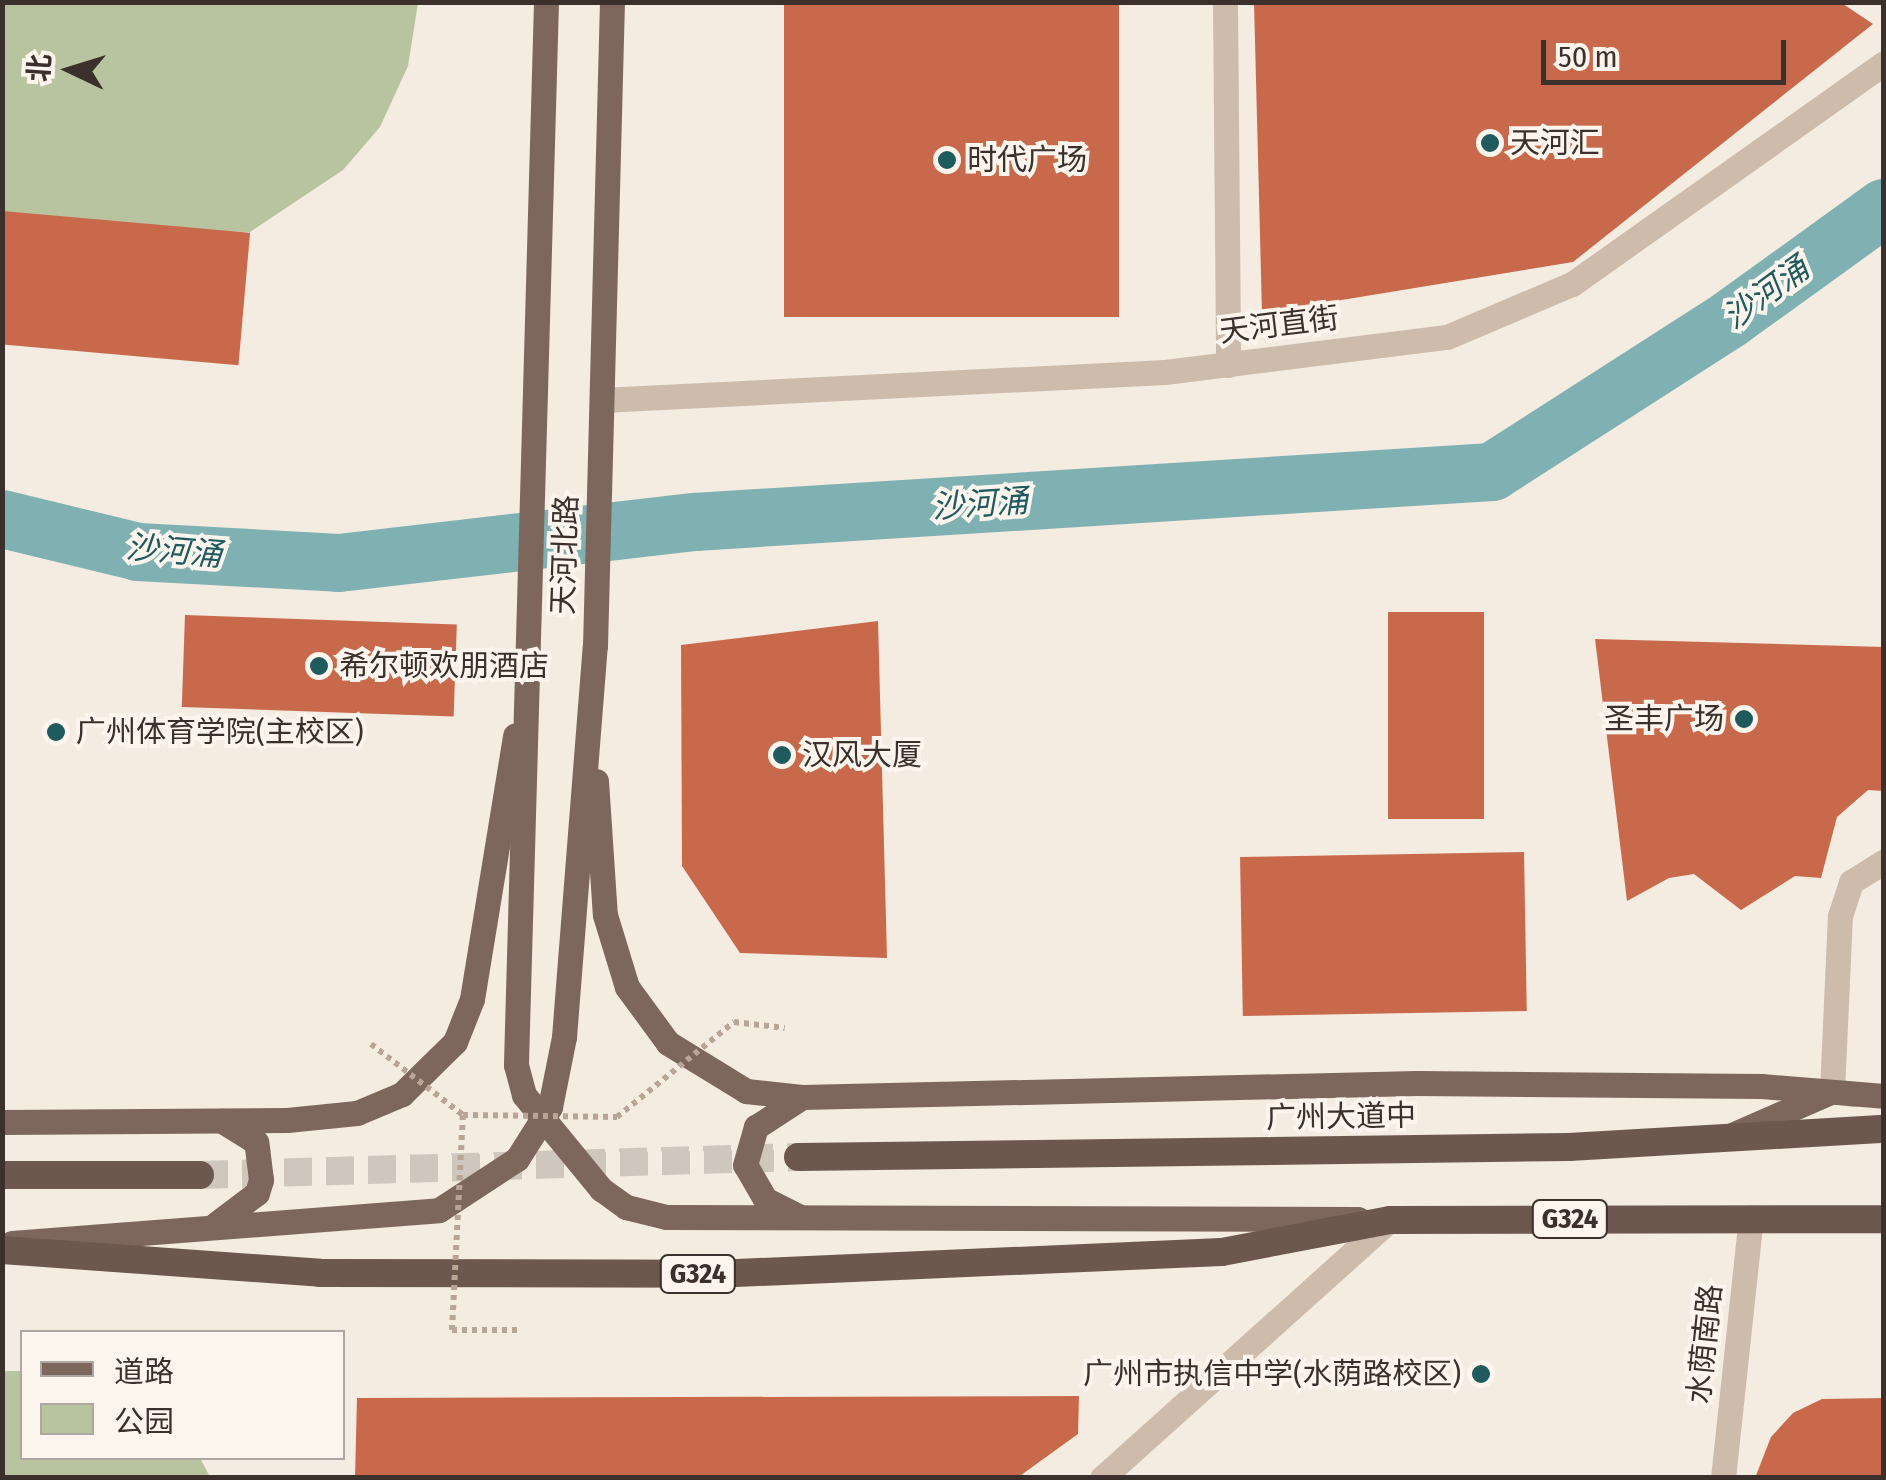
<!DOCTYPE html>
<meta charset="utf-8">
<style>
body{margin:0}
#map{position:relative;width:1886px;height:1480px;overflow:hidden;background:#f4ebe1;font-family:"Fira Sans Condensed","Noto Sans SC",sans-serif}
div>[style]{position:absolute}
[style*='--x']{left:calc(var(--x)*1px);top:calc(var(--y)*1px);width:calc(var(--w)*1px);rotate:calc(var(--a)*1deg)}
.green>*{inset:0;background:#b8c4a0}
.river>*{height:58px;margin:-29px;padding:0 29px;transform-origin:29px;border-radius:29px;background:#7fb0b2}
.building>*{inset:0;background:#c8694b;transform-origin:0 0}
.trunk-tunnel>*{height:28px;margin-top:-14px;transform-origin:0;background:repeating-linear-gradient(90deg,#cfc6bd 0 28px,transparent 0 42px)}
.path>*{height:6px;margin-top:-3px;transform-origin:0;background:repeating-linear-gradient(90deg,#b9a596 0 5px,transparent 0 10px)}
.minor>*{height:25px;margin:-12.5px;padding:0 12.5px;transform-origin:12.5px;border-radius:12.5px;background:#cdbbac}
.tertiary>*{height:25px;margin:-12.5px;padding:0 12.5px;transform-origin:12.5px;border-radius:12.5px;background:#cdbbac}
.primary>*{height:25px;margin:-12.5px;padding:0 12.5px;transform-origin:12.5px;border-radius:12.5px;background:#7d675c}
.trunk>*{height:28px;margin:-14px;padding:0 14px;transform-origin:14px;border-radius:14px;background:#6c584f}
.path-bridge>*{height:6px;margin-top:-3px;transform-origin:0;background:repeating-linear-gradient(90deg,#b9a596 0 5px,transparent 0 10px)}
.dots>*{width:28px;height:28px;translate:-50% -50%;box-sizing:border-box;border:5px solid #fbf5ee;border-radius:50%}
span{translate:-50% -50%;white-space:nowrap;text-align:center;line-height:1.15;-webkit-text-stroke:8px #fbf5ee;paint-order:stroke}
.shield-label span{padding:2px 8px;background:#fbf5ee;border:2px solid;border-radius:8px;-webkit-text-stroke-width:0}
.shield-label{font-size:28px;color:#3b302b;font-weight:700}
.poi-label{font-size:30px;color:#3b302b}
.left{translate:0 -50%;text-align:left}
.right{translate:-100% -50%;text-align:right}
.street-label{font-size:30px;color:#3b302b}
.water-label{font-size:32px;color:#1f5a5e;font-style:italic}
.frame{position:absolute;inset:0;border:5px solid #3b302b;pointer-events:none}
.legend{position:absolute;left:20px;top:1330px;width:325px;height:130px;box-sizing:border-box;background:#fbf5ee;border:2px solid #aea6a0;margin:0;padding:12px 18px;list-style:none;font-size:30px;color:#3b302b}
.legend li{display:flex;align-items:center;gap:20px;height:50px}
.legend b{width:50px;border:2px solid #aea6a0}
.north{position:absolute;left:20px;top:20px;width:100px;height:100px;-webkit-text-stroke:8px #fbf5ee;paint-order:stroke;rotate:274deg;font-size:28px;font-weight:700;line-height:40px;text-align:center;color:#3b302b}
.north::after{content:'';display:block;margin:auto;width:35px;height:45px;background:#3b302b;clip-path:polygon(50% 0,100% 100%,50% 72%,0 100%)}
.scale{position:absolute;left:1541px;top:40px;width:245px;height:45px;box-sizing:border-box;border:5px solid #3b302b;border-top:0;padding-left:12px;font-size:30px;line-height:35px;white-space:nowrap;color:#3b302b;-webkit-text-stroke:8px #fbf5ee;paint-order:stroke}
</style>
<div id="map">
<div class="green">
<div style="clip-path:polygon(3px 3px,418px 3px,408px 66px,380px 127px,343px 170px,250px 232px,3px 226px)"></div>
<div style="clip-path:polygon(2px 1371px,22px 1371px,22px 1458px,200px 1458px,210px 1477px,3px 1477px)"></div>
</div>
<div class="river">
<div style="--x:2;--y:519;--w:140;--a:13.6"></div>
<div style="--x:138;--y:552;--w:201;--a:3.1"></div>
<div style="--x:339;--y:563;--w:358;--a:-6.6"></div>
<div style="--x:695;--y:522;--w:799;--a:-3.59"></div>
<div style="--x:1492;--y:472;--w:283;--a:-32.7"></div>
<div style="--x:1730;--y:319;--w:190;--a:-35.8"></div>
</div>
<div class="building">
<div style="left:784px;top:2px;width:335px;height:315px"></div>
<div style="clip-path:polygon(1254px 2px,1840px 2px,1873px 24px,1573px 262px,1262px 313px)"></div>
<div style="left:2px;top:211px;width:249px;height:133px;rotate:5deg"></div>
<div style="left:1388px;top:612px;width:96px;height:207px"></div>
<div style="left:185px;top:615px;width:272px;height:92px;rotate:2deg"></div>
<div style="clip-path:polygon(878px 621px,887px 958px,740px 953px,682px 866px,681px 645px)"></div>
<div style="clip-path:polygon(1595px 639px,1884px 647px,1884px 791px,1868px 790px,1837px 817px,1821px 878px,1795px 876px,1741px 910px,1694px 874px,1669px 878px,1627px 901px)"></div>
<div style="left:1524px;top:852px;width:159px;height:284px;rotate:89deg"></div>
<div style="clip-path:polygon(1079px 1396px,1078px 1434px,1017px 1478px,355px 1478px,357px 1398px)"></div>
<div style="clip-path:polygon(1884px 1398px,1884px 1478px,1755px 1478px,1771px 1437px,1793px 1413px,1822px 1399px)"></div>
</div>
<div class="trunk-tunnel">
<div style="--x:200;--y:1175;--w:598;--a:-1.72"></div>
</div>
<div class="path">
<div style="--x:734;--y:1022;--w:51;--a:6.7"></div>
<div style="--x:452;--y:1330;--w:70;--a:0"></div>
</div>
<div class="minor">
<div style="--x:1225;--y:2;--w:363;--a:89.5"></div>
<div style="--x:602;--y:400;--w:564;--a:-2.85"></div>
<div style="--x:1165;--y:372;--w:284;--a:-7.1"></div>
<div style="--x:1447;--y:337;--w:136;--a:-23"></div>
<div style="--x:1572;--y:284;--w:382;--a:-35.3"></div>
<div style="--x:1854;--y:1094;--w:22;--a:-172"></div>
<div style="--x:1832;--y:1091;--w:175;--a:-87.4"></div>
<div style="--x:1840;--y:916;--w:36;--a:-72"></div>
<div style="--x:1851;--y:882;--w:39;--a:-32"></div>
</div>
<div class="tertiary">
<div style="--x:1102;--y:1478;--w:387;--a:-41.9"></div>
<div style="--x:1723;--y:1478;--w:262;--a:-83.9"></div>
</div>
<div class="primary">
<div style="--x:546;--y:2;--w:1063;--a:91.62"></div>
<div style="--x:516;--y:1065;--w:31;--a:75"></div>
<div style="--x:524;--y:1095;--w:122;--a:50.7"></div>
<div style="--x:601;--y:1189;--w:31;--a:36"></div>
<div style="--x:626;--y:1207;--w:41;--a:14"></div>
<div style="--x:666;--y:1217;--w:692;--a:0.17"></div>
<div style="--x:596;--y:781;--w:134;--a:86.2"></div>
<div style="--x:605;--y:915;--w:75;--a:73"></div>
<div style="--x:627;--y:987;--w:69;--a:53.8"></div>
<div style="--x:668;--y:1043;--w:92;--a:31.6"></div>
<div style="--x:746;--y:1091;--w:56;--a:6.1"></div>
<div style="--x:802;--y:1097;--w:615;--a:-1.3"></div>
<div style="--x:1417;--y:1083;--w:344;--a:0.5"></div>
<div style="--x:1761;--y:1086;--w:123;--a:4.6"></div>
<div style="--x:2;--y:1122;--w:285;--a:-0.4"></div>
<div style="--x:287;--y:1120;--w:70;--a:-5.7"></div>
<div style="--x:357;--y:1113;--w:49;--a:-22.9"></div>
<div style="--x:402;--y:1094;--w:74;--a:-44.5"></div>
<div style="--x:455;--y:1042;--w:46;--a:-68.4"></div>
<div style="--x:472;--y:999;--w:267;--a:-80.7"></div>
<div style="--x:1732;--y:1135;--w:105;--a:-23.6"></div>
<div style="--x:800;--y:1217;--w:39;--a:-153"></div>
<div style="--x:765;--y:1199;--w:39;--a:-120"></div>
<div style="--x:745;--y:1165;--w:40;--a:-74"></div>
<div style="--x:756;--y:1127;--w:55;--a:-33.1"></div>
<div style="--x:216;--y:1224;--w:51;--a:-37.1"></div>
<div style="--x:257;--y:1193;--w:14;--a:-73"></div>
<div style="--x:261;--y:1180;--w:38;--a:-97"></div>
<div style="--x:256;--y:1142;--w:40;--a:-148"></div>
<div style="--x:12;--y:1243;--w:428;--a:-4.4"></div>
<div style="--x:439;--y:1210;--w:93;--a:-33.2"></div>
<div style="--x:517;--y:1159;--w:62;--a:-57.6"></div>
<div style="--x:550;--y:1107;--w:71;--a:-78.7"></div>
<div style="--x:564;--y:1037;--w:392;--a:-85.5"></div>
<div style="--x:595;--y:646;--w:644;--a:-88.49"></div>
</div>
<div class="trunk">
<div style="--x:798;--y:1157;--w:771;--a:-0.74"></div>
<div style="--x:1569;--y:1147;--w:316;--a:-3.3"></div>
<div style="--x:2;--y:1175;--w:198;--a:0"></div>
<div style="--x:2;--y:1250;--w:319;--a:4.1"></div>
<div style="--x:320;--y:1273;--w:394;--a:0.1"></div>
<div style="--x:714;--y:1274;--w:508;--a:-2.48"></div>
<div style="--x:1222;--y:1252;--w:171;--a:-10.8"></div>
<div style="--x:1390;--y:1220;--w:494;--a:-0.1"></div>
</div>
<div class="path-bridge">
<div style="--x:371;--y:1044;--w:116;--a:37.7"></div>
<div style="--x:463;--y:1115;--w:154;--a:0.7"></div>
<div style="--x:617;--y:1117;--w:151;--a:-39.1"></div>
<div style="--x:452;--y:1330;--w:215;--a:-87.1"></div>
</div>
<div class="dots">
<div style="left:1490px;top:143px;background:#1f5a5e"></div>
<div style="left:947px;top:160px;background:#1f5a5e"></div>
<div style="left:319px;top:666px;background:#1f5a5e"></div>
<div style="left:1744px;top:719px;background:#1f5a5e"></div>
<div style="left:56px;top:732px;background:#1f5a5e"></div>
<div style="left:782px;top:755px;background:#1f5a5e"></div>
<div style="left:1481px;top:1374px;background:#1f5a5e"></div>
</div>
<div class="shield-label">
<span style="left:1570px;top:1219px">G324</span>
<span style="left:698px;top:1274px">G324</span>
</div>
<div class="poi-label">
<span class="left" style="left:1510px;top:143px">天河汇</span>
<span class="left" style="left:967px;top:160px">时代广场</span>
<span class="left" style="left:339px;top:666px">希尔顿欢朋酒店</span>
<span class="right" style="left:1724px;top:719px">圣丰广场</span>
<span class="left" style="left:76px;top:732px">广州体育学院(主校区)</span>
<span class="left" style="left:802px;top:755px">汉风大厦</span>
<span class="right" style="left:1461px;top:1374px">广州市执信中学(水荫路校区)</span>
</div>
<div class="street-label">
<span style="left:1279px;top:325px;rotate:-7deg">天河直街</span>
<span style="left:565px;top:555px;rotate:-88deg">天河北路</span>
<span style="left:1341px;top:1117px;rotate:-1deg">广州大道中</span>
<span style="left:1705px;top:1344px;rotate:-84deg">水荫南路</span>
</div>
<div class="water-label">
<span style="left:1766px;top:293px;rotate:-36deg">沙河涌</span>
<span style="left:980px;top:504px;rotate:-4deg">沙河涌</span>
<span style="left:174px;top:551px;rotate:5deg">沙河涌</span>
</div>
<div class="frame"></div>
<ul class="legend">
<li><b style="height:12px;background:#7d675c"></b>道路</li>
<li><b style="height:28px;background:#b8c4a0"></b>公园</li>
</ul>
<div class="north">北</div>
<div class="scale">50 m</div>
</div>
